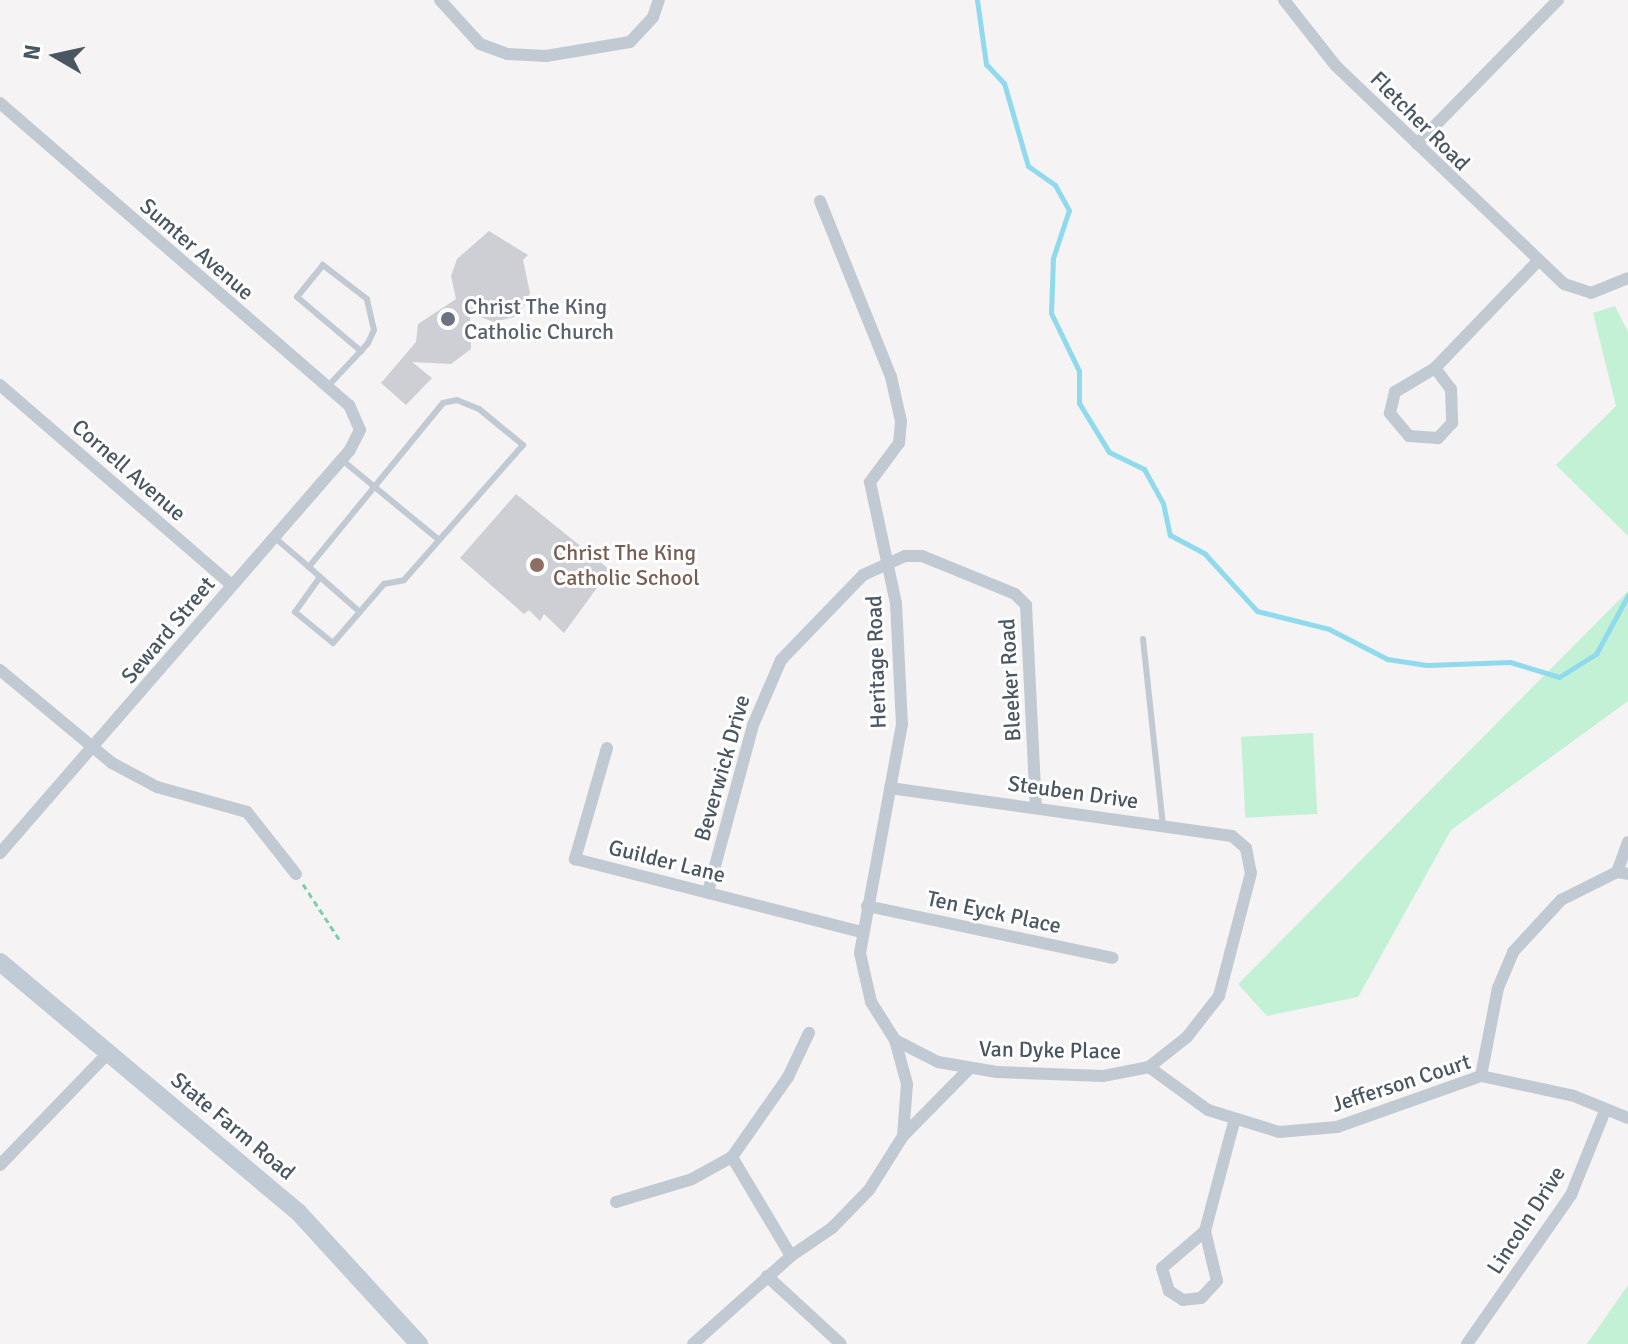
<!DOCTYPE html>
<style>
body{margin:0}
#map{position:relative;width:1628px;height:1344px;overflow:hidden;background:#f5f3f3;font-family:Signika,sans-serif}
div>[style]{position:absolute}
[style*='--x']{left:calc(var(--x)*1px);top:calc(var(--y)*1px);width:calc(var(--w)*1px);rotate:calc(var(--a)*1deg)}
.green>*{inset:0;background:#c3f1d5;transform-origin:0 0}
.stream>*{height:5px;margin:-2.5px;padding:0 2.5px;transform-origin:2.5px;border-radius:2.5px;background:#90daee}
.building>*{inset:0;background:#cdcfd5}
.path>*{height:3px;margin-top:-1.5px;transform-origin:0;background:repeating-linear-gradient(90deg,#7ad0a6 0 6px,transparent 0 10px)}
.lane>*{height:6px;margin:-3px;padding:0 3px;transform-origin:3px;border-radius:3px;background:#c1cad2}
.street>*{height:12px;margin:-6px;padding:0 6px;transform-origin:6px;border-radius:6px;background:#c1cad2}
.secondary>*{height:18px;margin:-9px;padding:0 9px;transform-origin:9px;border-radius:9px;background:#c1cbd6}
.dots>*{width:22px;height:22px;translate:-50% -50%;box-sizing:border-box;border:4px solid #fff;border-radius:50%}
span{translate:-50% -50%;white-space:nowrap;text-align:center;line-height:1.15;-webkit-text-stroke:6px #fff;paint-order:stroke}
.street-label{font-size:22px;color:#4a5661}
.worship-label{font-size:22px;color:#5b616d}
.left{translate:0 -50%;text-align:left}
.education-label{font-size:22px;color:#785e54}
.north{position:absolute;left:16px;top:16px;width:80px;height:80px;-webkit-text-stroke:6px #fff;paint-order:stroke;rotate:279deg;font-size:22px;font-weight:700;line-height:32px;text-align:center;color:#4a5661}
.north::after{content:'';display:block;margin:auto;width:28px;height:36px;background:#4a5661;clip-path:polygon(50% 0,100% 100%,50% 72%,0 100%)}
</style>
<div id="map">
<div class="green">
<div style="clip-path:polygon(1615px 306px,1628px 332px,1628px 536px,1556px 465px,1616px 406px,1593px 313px)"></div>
<div style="clip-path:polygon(1628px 591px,1628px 701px,1451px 830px,1358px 997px,1267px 1016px,1238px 984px)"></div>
<div style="left:1313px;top:733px;width:81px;height:72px;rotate:87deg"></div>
<div style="clip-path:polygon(1628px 1285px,1628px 1344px,1587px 1344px)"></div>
</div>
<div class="stream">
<div style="--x:977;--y:0;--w:65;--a:82"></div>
<div style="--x:986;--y:64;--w:26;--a:47"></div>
<div style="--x:1004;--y:83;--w:86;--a:73.9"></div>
<div style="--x:1028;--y:166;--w:33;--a:35"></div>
<div style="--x:1055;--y:185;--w:29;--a:61"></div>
<div style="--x:1069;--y:210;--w:51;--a:108.4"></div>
<div style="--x:1053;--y:258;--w:55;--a:92.1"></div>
<div style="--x:1051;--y:313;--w:64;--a:64.2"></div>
<div style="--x:1079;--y:371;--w:32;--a:90"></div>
<div style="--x:1079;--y:403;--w:57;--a:58.5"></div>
<div style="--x:1109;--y:452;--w:39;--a:26"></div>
<div style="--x:1144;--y:469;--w:39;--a:61"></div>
<div style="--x:1163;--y:503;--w:33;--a:78"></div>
<div style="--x:1170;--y:535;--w:40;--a:28"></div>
<div style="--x:1205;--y:554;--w:77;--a:47.6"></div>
<div style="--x:1257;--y:611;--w:74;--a:14"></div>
<div style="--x:1329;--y:629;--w:65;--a:27.3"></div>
<div style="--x:1387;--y:659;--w:40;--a:8.5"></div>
<div style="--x:1427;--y:665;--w:83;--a:-2.1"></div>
<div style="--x:1510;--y:662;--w:51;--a:17"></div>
<div style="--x:1559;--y:677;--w:44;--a:-31.9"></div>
<div style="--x:1596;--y:654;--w:67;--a:-61.5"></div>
</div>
<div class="building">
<div style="clip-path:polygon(489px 231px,528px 255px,523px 260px,530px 293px,524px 306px,514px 317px,494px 322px,470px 313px,471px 349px,451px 364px,412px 362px,432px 378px,406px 405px,381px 383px,416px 342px,418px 324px,456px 299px,451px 276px,457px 259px)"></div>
<div style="clip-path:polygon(516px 494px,610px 570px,564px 633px,544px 614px,540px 621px,529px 610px,524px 614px,460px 558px)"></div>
</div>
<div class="path">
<div style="--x:303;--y:884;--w:69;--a:56.8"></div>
</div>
<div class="lane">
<div style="--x:328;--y:386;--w:48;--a:-46.7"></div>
<div style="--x:361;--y:351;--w:11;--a:-49"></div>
<div style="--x:368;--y:343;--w:14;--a:-65"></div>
<div style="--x:374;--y:330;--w:32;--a:-103"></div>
<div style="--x:367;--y:299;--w:56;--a:-142.3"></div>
<div style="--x:323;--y:265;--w:41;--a:129.1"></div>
<div style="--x:297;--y:297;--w:84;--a:40.2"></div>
<div style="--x:342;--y:460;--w:126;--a:39.5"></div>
<div style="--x:274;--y:537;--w:46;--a:40.6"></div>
<div style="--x:309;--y:567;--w:15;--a:42"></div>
<div style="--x:320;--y:577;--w:43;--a:125.5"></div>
<div style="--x:295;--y:612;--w:49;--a:39.2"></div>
<div style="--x:333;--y:643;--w:78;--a:-49.2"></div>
<div style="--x:384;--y:584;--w:20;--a:-11"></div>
<div style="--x:404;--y:580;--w:180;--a:-48.6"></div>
<div style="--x:523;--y:445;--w:57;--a:-140.7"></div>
<div style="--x:479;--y:409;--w:24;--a:-158"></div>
<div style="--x:457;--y:400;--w:14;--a:168"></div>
<div style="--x:443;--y:403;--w:212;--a:129.3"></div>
<div style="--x:320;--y:577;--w:53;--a:41.2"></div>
<div style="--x:1143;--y:639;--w:187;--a:83.9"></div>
</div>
<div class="street">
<div style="--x:440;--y:0;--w:59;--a:47.7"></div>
<div style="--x:480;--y:44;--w:29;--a:20"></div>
<div style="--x:507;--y:54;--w:39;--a:3"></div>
<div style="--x:546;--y:56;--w:85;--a:-9.5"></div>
<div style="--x:630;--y:42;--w:34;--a:-47"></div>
<div style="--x:653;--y:17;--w:18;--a:-71"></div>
<div style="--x:1284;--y:0;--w:84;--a:51.8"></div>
<div style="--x:1336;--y:66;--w:315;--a:43.7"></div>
<div style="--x:1564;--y:284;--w:28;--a:18"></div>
<div style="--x:1591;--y:293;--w:40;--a:-22"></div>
<div style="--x:0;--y:103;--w:462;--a:40.9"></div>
<div style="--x:349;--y:405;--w:27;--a:66"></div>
<div style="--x:360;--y:430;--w:22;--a:117"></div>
<div style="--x:350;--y:450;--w:534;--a:130.97"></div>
<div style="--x:1417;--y:144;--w:202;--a:-45.6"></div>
<div style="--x:820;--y:201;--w:190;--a:68"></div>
<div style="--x:891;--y:377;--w:45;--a:77.2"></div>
<div style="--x:901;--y:421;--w:22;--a:95"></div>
<div style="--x:899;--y:443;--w:49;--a:126.6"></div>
<div style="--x:870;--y:482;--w:124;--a:77.9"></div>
<div style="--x:896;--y:603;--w:121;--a:87.2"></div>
<div style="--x:902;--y:724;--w:233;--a:100.4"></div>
<div style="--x:860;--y:953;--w:50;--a:77.3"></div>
<div style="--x:871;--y:1002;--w:45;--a:57.7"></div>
<div style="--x:895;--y:1040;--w:46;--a:74.7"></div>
<div style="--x:907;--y:1084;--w:52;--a:94.4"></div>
<div style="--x:1435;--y:368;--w:26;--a:53"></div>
<div style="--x:1451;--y:389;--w:34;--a:88"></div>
<div style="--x:1452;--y:423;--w:21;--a:133"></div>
<div style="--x:1438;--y:438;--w:29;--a:-176"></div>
<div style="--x:1409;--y:436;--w:30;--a:-130"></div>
<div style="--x:1390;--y:413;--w:22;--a:-77"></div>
<div style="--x:1395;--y:392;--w:47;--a:-31"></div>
<div style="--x:1435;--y:368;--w:149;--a:-46.1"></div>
<div style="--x:0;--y:385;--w:306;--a:40.8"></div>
<div style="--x:0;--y:670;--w:146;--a:39.7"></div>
<div style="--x:112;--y:763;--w:51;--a:28.1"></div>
<div style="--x:157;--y:787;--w:93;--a:15.5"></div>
<div style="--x:247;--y:812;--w:79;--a:51.7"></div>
<div style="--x:607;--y:748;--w:116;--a:106.1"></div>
<div style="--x:575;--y:859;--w:296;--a:14.3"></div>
<div style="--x:890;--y:788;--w:345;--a:8"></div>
<div style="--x:1232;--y:836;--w:18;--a:41"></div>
<div style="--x:1246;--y:848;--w:25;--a:79"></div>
<div style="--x:1251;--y:873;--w:127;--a:104.6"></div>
<div style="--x:1219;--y:996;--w:52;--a:128"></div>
<div style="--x:1187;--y:1037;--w:48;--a:141.7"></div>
<div style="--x:1149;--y:1067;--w:47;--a:168.9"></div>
<div style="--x:1103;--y:1076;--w:106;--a:-177.8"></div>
<div style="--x:997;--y:1072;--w:60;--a:-170.4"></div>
<div style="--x:938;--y:1062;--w:48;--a:-152.9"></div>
<div style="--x:1628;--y:842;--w:32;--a:110"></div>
<div style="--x:1617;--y:872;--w:11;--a:10"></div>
<div style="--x:708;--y:892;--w:173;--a:-74.9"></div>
<div style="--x:753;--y:725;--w:71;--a:-66.7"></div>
<div style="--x:781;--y:660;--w:118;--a:-46"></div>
<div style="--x:863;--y:575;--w:46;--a:-24.3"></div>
<div style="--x:905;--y:556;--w:17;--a:0"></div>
<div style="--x:922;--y:556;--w:100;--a:22.2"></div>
<div style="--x:1015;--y:594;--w:16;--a:45"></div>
<div style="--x:1026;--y:605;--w:202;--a:87.2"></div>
<div style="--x:867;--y:906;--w:251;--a:11.9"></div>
<div style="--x:1149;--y:1067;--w:73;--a:36.1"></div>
<div style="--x:1208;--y:1110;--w:74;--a:17.2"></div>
<div style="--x:1279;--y:1132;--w:58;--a:-4.9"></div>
<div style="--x:1337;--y:1127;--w:153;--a:-19.5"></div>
<div style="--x:1481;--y:1076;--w:95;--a:12.1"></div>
<div style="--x:1574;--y:1096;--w:58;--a:22.2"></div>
<div style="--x:1481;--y:1076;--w:90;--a:-79.1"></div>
<div style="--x:1498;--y:988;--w:39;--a:-67"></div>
<div style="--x:1513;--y:952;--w:71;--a:-47.3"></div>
<div style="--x:1561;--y:900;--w:63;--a:-26.6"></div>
<div style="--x:732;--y:1157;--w:115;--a:59.2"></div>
<div style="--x:0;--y:1165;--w:156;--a:-46"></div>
<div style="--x:616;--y:1202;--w:79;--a:-16.8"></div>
<div style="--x:692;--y:1179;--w:46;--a:-28.8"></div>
<div style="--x:732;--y:1157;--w:98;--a:-55"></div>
<div style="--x:788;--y:1077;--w:49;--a:-64.5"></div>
<div style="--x:1205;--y:1231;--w:51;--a:76.5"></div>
<div style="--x:1217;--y:1281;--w:23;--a:133"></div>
<div style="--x:1201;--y:1298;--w:18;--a:174"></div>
<div style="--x:1183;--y:1300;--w:17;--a:-147"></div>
<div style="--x:1169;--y:1291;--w:24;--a:-107"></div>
<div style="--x:1162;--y:1268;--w:57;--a:-40.7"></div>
<div style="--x:1205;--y:1231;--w:113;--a:-75.1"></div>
<div style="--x:767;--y:1276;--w:100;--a:42.6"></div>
<div style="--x:693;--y:1344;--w:132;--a:-41.9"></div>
<div style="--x:791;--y:1256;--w:50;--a:-34.3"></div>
<div style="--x:832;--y:1228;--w:53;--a:-45.8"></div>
<div style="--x:869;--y:1190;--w:64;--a:-57.8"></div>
<div style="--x:903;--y:1136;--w:94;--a:-45.4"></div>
<div style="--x:1467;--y:1344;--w:182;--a:-55.1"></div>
<div style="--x:1571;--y:1195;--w:91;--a:-68"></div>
</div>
<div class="secondary">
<div style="--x:0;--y:962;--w:390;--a:40"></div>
<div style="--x:299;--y:1213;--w:178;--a:47.5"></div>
</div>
<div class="dots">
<div style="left:448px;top:319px;background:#6b7280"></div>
<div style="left:537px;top:565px;background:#8d6e63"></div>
</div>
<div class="street-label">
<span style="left:1420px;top:121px;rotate:45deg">Fletcher Road</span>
<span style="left:197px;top:249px;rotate:41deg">Sumter Avenue</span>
<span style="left:129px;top:470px;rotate:41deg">Cornell Avenue</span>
<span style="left:168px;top:630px;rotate:-50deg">Seward Street</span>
<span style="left:876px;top:662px;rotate:-92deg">Heritage Road</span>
<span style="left:1010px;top:680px;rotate:-93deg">Bleeker Road</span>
<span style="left:722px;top:768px;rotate:-74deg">Beverwick Drive</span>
<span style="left:1073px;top:792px;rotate:8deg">Steuben Drive</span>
<span style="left:667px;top:861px;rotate:14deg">Guilder Lane</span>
<span style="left:994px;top:912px;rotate:12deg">Ten Eyck Place</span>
<span style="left:1050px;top:1050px;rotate:1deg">Van Dyke Place</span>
<span style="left:1401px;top:1083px;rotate:-18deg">Jefferson Court</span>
<span style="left:233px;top:1126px;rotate:40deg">State Farm Road</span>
<span style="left:1526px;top:1220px;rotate:-57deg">Lincoln Drive</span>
</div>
<div class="worship-label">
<span class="left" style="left:464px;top:319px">Christ The King<br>Catholic Church</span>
</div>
<div class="education-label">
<span class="left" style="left:553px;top:565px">Christ The King<br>Catholic School</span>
</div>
<div class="north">N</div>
</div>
